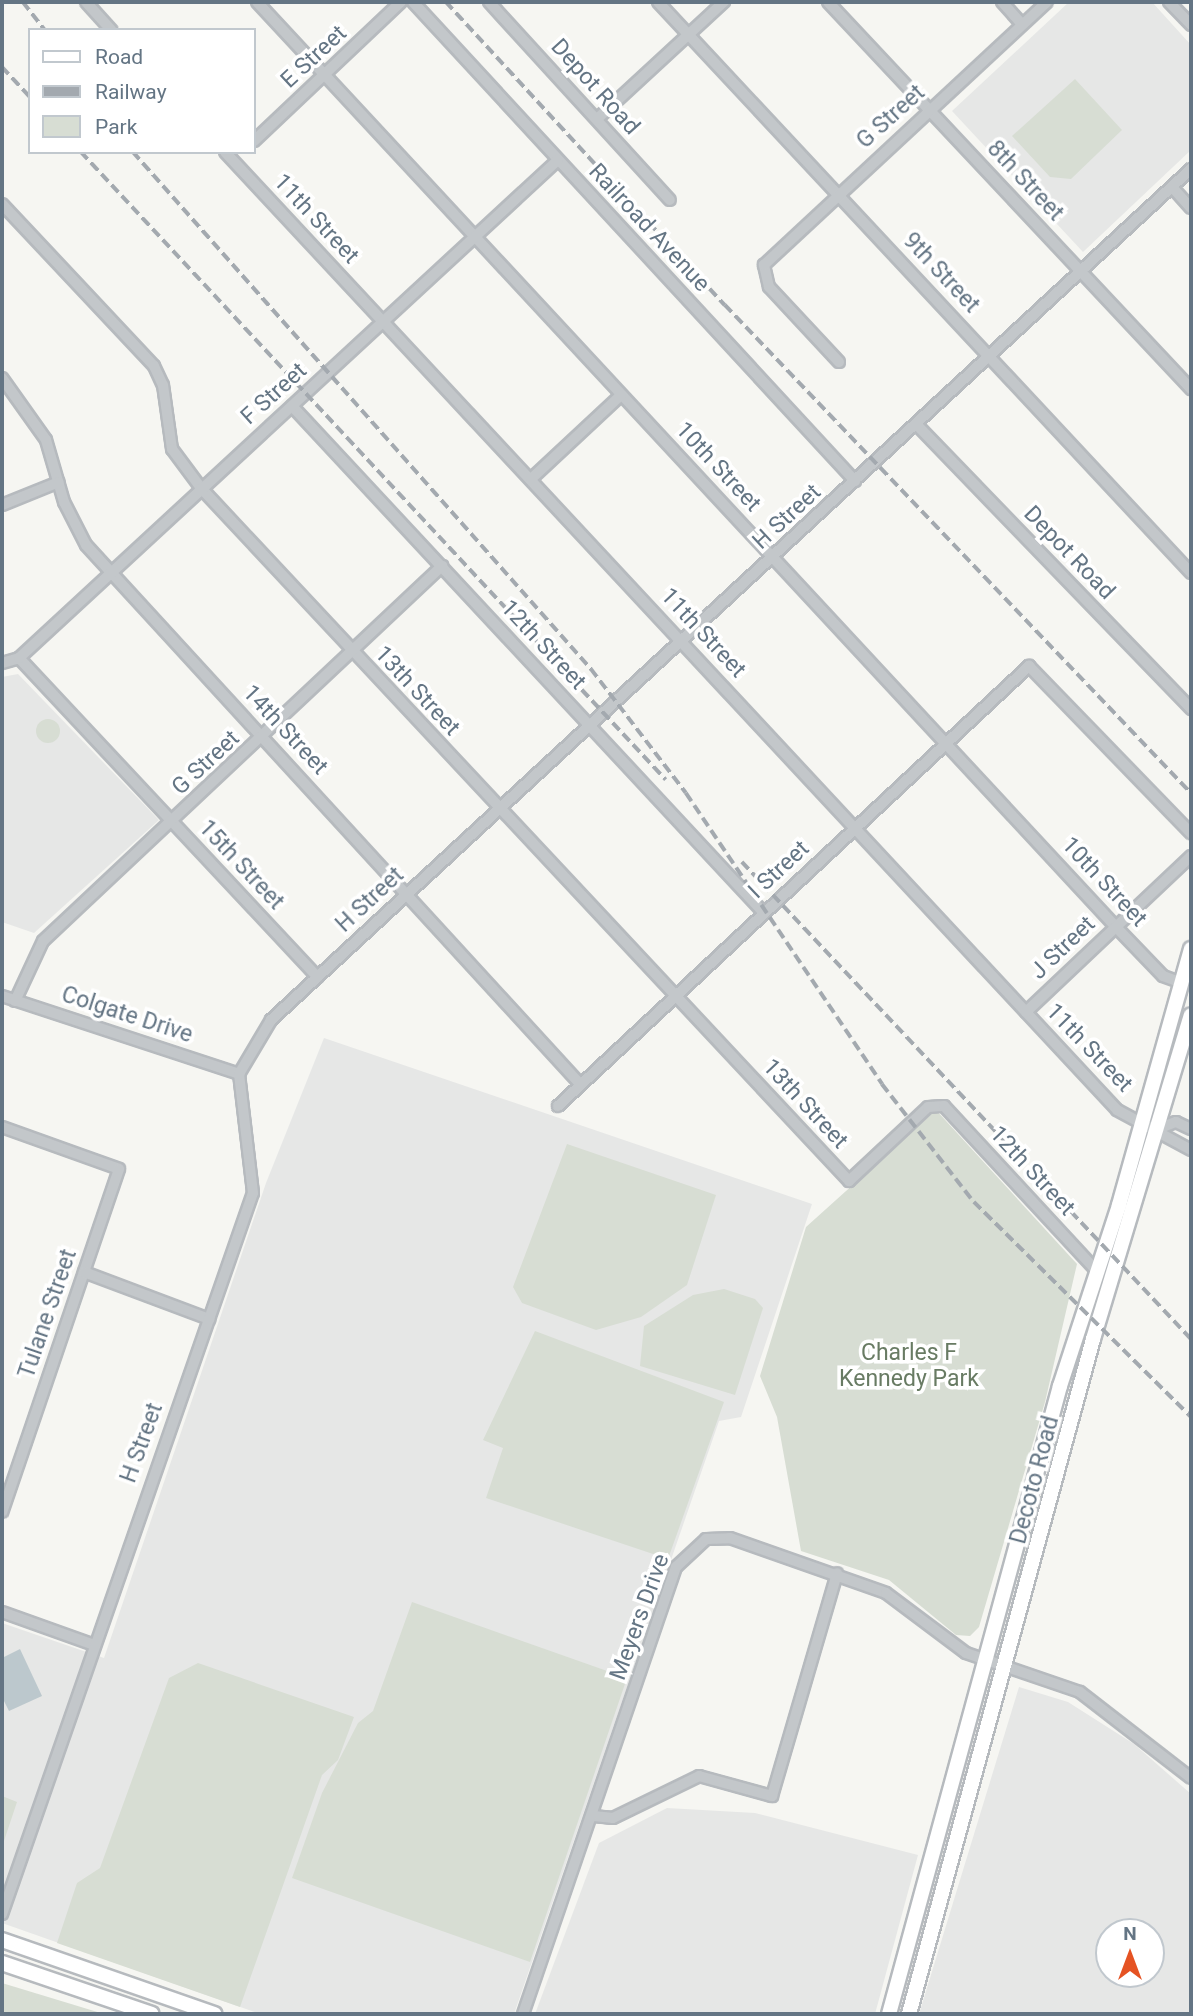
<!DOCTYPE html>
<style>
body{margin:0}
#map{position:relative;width:1193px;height:2016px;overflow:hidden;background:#f6f6f2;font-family:Roboto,sans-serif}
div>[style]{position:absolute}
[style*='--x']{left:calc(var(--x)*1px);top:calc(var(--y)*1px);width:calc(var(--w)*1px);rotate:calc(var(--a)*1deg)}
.built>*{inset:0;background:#e6e7e6}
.green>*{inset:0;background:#d7ddd3}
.round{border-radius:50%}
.water>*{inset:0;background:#bcc8cd}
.roads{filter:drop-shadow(2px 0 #b6babe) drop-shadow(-2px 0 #b6babe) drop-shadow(0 2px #b6babe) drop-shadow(0 -2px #b6babe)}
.minor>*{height:10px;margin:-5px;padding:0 5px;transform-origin:5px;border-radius:5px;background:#c3c7ca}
.major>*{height:14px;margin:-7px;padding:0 7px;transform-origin:7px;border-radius:7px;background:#fff}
.rail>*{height:3.5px;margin-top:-1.75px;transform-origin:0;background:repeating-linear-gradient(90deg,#a3a9af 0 10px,transparent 0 15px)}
span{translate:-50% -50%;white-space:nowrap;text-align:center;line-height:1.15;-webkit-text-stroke:7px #fff;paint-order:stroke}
.street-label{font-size:23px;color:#647584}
.park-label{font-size:23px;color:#687b63}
.frame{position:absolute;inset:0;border:4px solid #647584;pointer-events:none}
.legend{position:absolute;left:28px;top:28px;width:228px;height:126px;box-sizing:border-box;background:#fff;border:2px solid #c1c8ce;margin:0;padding:9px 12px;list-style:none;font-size:21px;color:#647584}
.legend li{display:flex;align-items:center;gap:14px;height:35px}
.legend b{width:35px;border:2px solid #c1c8ce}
.north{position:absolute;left:1095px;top:1918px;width:70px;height:70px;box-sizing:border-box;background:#fff;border:2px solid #c1c8ce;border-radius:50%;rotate:0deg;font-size:19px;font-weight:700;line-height:28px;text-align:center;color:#647584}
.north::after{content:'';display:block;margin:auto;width:24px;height:32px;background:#e55323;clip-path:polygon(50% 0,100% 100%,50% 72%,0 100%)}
</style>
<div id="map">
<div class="built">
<div style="clip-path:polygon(1069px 2px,1152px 2px,1191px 45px,1191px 150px,1083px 252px,952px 111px)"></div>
<div style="clip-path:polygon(18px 674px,159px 820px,34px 933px,2px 922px,2px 677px)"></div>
<div style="clip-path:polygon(324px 1038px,812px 1204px,741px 1417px,719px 1421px,514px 2014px,260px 2014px,2px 1923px,2px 1623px,104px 1658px,266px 1183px)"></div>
<div style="clip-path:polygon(evenodd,1019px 1687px,1068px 1702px,1134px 1744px,1191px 1794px,1191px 2014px,919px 2014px,1019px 1687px,1151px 1932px,1151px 1974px,1109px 1974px,1109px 1932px,1151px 1932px)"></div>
<div style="clip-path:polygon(667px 1808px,755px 1813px,918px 1855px,875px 2014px,535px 2014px,599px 1843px)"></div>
</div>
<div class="green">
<div style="clip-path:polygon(1075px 79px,1122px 130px,1071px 179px,1050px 177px,1012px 136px)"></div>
<div class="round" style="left:36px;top:719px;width:24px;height:24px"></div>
<div style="clip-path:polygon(936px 1110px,1077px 1264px,1045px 1402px,979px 1627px,970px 1636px,956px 1635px,889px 1580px,801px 1551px,777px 1417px,760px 1376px,806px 1227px)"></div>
<div style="clip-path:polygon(567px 1144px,716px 1195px,687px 1285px,641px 1317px,596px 1330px,522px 1303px,513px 1287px)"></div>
<div style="clip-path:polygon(724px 1289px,755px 1299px,763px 1308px,735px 1395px,640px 1366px,644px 1326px,693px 1295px)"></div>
<div style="clip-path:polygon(535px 1331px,724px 1402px,668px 1559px,486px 1498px,503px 1448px,483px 1440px)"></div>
<div style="clip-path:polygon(412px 1602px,627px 1678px,530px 1962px,292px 1878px,322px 1793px,358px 1723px,373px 1711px)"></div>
<div style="clip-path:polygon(198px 1663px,354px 1717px,338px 1760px,322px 1775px,240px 2007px,57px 1943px,77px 1883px,100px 1868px,169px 1678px)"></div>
<div style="clip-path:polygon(2px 1796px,17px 1802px,2px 1847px)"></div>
<div style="clip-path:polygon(2px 1983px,104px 2014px,2px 2014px)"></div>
</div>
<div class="water">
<div style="clip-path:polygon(20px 1649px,42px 1696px,9px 1711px,2px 1697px,2px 1658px)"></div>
</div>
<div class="roads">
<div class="minor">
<div style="--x:86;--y:2;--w:38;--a:48"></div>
<div style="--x:257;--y:2;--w:1262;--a:47.12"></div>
<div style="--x:1116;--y:927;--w:68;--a:46.2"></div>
<div style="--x:1163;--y:976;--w:20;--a:20"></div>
<div style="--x:413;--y:2;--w:652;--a:47.3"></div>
<div style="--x:489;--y:2;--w:268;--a:47.6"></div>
<div style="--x:658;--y:2;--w:781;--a:46.97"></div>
<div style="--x:828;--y:2;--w:531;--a:46.83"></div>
<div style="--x:1002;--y:2;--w:30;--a:48"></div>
<div style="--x:1169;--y:2;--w:32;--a:46"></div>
<div style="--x:597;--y:119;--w:173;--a:-42.7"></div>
<div style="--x:254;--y:141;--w:202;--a:-43.4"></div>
<div style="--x:225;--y:152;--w:1309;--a:47.04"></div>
<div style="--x:1117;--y:1110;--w:84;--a:28.4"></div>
<div style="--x:1172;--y:187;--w:28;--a:48"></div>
<div style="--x:2;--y:204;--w:222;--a:46.8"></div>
<div style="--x:154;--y:366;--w:21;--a:65"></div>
<div style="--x:163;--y:385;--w:65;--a:82"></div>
<div style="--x:172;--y:449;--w:49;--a:53.4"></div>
<div style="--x:201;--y:488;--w:949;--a:46.92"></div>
<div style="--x:849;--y:1181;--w:108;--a:-43.1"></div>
<div style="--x:928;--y:1107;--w:16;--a:-4"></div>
<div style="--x:944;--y:1106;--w:224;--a:47.2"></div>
<div style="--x:839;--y:362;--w:103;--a:-133"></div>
<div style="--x:769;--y:287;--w:23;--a:-103"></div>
<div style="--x:764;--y:265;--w:386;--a:-42.9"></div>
<div style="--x:2;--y:378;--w:76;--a:54.6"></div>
<div style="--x:46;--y:440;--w:65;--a:73.8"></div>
<div style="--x:64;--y:502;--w:48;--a:62.9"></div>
<div style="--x:86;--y:545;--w:731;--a:47.49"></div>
<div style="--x:292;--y:406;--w:693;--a:47.05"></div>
<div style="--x:917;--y:425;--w:395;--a:46"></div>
<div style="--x:531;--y:479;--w:123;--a:-43"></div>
<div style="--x:2;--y:505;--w:61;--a:-22"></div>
<div style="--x:19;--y:658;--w:437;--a:46.9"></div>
<div style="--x:2;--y:663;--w:18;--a:-16"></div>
<div style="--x:19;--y:658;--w:734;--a:-42.74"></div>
<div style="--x:2;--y:996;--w:250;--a:18.2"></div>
<div style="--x:15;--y:1001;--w:66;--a:-65"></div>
<div style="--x:43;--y:941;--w:548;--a:-43.22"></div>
<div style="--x:1026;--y:1012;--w:227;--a:-43.4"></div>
<div style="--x:558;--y:1106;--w:645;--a:-43.05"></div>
<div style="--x:1029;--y:666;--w:233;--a:45.9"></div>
<div style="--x:2;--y:1127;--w:124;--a:19.7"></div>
<div style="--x:119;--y:1169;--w:362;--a:108.8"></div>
<div style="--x:1160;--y:1128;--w:17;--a:-21"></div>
<div style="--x:1176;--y:1122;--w:17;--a:25"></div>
<div style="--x:84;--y:1272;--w:134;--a:20.6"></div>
<div style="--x:2;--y:1612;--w:98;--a:19.7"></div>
<div style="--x:594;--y:1816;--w:19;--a:6"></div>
<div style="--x:613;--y:1818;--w:96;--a:-26"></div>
<div style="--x:699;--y:1776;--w:76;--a:15.3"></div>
<div style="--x:772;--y:1796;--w:232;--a:-73.7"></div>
<div style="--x:2;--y:1914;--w:763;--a:-70.81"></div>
<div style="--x:253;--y:1193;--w:120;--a:-96.7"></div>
<div style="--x:239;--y:1074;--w:63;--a:-59.3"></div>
<div style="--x:271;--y:1020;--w:1253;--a:-42.77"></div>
<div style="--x:523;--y:2014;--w:472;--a:-71.1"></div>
<div style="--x:676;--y:1567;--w:41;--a:-43"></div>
<div style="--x:706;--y:1539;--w:24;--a:-2"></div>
<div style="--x:730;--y:1538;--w:165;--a:19.4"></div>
<div style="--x:886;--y:1593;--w:100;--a:36.9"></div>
<div style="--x:966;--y:1653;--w:120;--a:18.9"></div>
<div style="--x:1080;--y:1692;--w:140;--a:37.8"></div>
</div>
<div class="major">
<div style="--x:2;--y:1940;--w:225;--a:19.2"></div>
<div style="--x:2;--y:1963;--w:158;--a:18.8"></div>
<div style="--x:889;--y:2014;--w:651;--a:-74.77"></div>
<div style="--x:1060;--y:1386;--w:190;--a:-71.9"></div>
<div style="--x:1119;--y:1205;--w:266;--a:-74.3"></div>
<div style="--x:909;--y:2014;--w:700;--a:-74.75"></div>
<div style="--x:1093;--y:1339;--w:338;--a:-73.2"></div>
</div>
</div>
<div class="rail">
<div style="--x:23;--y:2;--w:36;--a:52"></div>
<div style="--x:446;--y:2;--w:412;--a:47.4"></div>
<div style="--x:725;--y:305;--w:675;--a:46.32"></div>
<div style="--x:2;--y:67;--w:41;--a:47"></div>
<div style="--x:81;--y:152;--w:858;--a:47.03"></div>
<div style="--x:133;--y:152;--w:691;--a:48.46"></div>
<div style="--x:591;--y:669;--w:156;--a:52.5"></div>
<div style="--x:686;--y:793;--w:351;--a:56"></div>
<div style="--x:882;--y:1084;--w:150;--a:52.1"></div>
<div style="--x:974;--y:1202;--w:305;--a:44.7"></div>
<div style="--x:742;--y:862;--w:655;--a:46.73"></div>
</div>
<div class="street-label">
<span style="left:314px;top:57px;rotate:-43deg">E Street</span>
<span style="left:595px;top:87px;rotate:48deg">Depot Road</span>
<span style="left:891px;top:117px;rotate:-42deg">G Street</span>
<span style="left:1025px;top:181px;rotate:47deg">8th Street</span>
<span style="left:316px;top:219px;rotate:47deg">11th Street</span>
<span style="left:649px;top:228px;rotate:47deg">Railroad Avenue</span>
<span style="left:941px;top:273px;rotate:47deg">9th Street</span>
<span style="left:274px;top:394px;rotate:-42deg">F Street</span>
<span style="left:718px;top:467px;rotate:47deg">10th Street</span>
<span style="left:787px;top:517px;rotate:-43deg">H Street</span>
<span style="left:1069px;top:553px;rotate:46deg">Depot Road</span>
<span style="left:703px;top:633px;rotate:47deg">11th Street</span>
<span style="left:543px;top:645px;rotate:47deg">12th Street</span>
<span style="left:417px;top:691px;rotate:47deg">13th Street</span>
<span style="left:285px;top:730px;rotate:47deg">14th Street</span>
<span style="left:206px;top:763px;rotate:-43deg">G Street</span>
<span style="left:241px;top:865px;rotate:47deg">15th Street</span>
<span style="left:779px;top:870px;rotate:-43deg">I Street</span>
<span style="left:1104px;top:882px;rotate:47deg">10th Street</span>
<span style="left:370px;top:900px;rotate:-43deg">H Street</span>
<span style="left:1063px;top:948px;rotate:-44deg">J Street</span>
<span style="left:127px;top:1015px;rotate:18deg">Colgate Drive</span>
<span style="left:1089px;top:1048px;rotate:46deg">11th Street</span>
<span style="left:805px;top:1104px;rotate:47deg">13th Street</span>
<span style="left:1032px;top:1171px;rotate:47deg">12th Street</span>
<span style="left:48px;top:1314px;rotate:-71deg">Tulane Street</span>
<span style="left:142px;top:1443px;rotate:-70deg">H Street</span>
<span style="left:1035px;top:1480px;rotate:-75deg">Decoto Road</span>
<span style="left:640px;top:1617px;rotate:-70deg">Meyers Drive</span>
</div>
<div class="park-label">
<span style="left:909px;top:1366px">Charles F<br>Kennedy Park</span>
</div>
<div class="frame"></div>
<ul class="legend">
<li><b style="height:9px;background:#fff"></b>Road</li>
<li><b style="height:9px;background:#a3a9af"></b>Railway</li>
<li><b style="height:19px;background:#d7ddd3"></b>Park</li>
</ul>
<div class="north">N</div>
</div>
